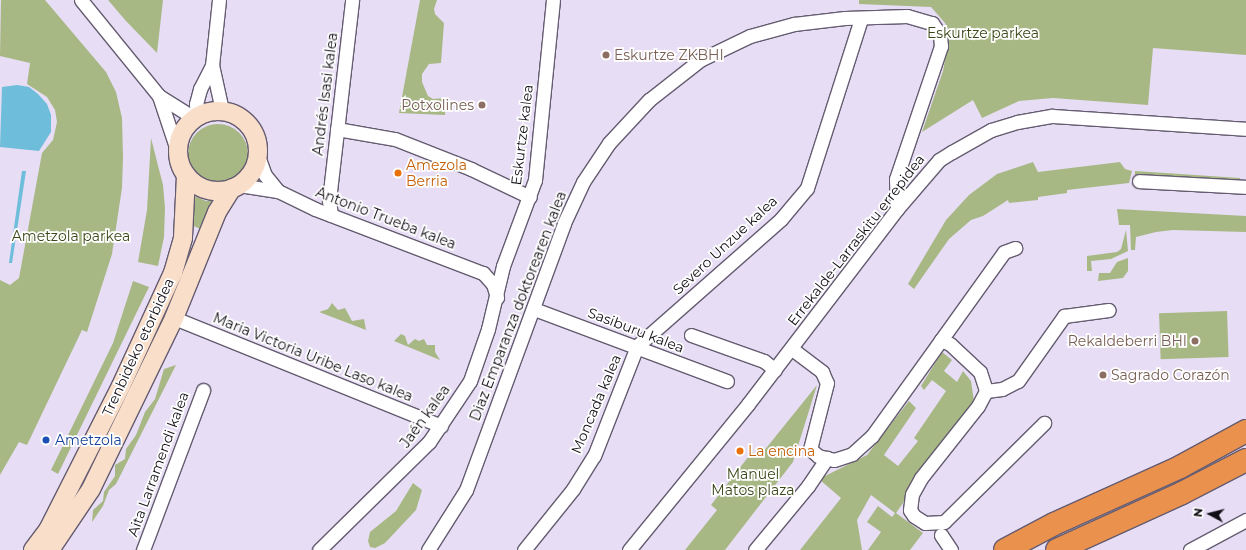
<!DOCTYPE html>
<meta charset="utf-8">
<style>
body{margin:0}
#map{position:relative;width:1246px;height:550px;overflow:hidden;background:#e7ddf5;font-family:Montserrat,sans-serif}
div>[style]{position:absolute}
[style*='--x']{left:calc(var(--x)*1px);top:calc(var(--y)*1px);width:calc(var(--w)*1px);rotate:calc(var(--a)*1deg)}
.green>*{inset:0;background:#a8b885;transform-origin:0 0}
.round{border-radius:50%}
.water>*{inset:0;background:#6ebdda}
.roads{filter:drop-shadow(1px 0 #655c70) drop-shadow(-1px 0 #655c70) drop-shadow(0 1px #655c70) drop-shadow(0 -1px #655c70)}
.street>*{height:13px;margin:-6.5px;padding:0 6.5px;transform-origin:6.5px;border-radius:6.5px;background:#fff}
.secondary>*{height:18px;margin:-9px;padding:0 9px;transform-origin:9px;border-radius:9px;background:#f9deca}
.secondary>.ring{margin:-9px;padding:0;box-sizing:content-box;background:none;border:18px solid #f9deca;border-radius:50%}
.highway>*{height:22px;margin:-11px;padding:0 11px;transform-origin:11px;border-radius:11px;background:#ea914e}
.dots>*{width:11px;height:11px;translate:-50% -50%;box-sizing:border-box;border:2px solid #fff;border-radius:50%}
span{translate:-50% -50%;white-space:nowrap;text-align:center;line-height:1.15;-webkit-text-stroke:3.5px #fff;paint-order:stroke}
.park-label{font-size:14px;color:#3a4718}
.education-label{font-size:14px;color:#785e54}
.left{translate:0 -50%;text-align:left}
.right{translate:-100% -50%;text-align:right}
.street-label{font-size:14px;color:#120e16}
.food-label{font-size:14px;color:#c56008}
.transit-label{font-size:14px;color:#164399}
.north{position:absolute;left:1190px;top:494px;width:40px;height:40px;-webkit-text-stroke:3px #fff;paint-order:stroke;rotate:277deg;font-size:11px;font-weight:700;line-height:16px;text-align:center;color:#120e16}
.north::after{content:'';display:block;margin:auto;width:14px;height:18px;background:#120e16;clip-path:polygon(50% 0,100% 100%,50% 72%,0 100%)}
</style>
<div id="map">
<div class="green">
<div style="clip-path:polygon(1px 0,45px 0,106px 72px,116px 92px,122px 118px,123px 158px,122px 188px,112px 254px,87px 332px,82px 330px,27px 445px,19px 442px,0 475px,0 280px,10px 285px,19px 278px,42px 153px,53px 140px,57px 122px,55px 110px,47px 97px,27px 84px,30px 63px,0 56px)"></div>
<div style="clip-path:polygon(108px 0,163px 0,157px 53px,126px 21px)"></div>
<div style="clip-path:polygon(420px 0,437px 0,434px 9px,435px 14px,444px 23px,441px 63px,429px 64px,422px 74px,422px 82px,428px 96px,433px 99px,446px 98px,445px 115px,399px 113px)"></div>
<div style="clip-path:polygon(859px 0,1246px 0,1246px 55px,1153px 48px,1148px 105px,1053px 98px,1019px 101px,982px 118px,973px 100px,922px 132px,943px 71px,950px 33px,945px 23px,931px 7px,859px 4px)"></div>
<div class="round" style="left:188px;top:124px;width:60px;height:60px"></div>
<div style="clip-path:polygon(151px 138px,163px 185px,165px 208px,164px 237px,158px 266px,138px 262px,147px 210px)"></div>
<div style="clip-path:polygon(1033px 162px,1038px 172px,1120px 162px,1125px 169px,1132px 171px,1129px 183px,1067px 190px,1067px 193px,1038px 197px,1038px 200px,1009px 203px,1008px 200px,983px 216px,971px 220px,949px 239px,914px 289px,908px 284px,946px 220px,969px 195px,997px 174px)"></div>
<div style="clip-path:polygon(1135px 171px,1240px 178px,1239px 184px,1135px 176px)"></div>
<div style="clip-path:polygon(190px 194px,206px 201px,216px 200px,203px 230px,189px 224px)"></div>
<div style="clip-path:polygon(1117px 209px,1246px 216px,1246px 232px,1173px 230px,1156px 232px,1136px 237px,1135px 250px,1131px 250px,1130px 225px,1119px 225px)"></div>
<div style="clip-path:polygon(1126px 230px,1128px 251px,1111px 259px,1091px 261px,1092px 271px,1087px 271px,1087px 256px,1117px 252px,1121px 249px)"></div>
<div style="clip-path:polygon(1128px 258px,1128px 271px,1123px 278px,1098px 281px,1099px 273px,1110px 273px,1117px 262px)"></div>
<div style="clip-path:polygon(133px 281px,149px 287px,58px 474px,51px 470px,113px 343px)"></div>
<div style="clip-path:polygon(332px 303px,338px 310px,345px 308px,352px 321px,364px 319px,366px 330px,319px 312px,328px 309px)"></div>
<div style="left:1227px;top:311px;width:46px;height:68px;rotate:88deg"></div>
<div style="clip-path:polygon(401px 334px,405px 336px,408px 345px,415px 339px,419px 341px,424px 339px,427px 345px,435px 345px,435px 352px,440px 360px,394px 341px)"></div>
<div style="clip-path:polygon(942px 352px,952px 360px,944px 371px,957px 382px,963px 371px,971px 381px,974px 401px,896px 513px,923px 533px,910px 550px,868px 550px,881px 532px,867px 522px,878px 506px,892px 517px,895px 513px,871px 495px,857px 520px,862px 550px,800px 550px,841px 498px,820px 480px,823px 477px,867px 455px,909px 401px,916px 408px,884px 455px,898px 466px,918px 441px,914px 438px,946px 391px,932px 380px,924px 390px,921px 386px)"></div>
<div style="clip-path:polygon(176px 365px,116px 484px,109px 490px,103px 506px,92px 522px,93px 510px,103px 501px,104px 492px,115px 476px,115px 465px,125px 459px,126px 449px,136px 435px,145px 412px,155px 399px,164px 369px)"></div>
<div style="clip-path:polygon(817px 385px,793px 462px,725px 550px,685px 550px,717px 510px,711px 505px,752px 452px,759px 457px)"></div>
<div style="clip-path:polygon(413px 483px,422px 490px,416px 510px,385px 543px,375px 548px,370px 547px,368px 541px,370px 532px,396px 511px)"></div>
</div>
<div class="water">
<div style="clip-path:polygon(17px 85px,29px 87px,38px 94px,47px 104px,51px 115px,51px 132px,39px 151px,0 147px,2px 87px)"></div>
<div style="clip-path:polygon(22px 171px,26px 171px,12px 263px,9px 263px)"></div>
</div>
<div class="roads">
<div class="street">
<div style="--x:81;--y:0;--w:124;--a:50.9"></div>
<div style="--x:159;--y:96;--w:41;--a:32.2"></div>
<div style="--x:219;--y:0;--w:65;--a:96.1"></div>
<div style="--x:212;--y:65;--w:46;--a:77.5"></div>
<div style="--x:159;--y:96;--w:60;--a:71.6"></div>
<div style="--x:197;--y:116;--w:12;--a:-95"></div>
<div style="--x:196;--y:104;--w:16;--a:-75"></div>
<div style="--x:200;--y:89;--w:27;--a:-63"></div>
<div style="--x:337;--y:129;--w:59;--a:9.8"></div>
<div style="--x:395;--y:139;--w:82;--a:21.5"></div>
<div style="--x:471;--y:169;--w:65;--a:25.4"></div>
<div style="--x:258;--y:156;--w:20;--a:70"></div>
<div style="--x:265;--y:175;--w:21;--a:51"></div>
<div style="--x:1139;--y:181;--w:107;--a:3.2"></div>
<div style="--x:239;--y:185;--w:39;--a:9"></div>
<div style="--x:278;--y:191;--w:41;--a:25.9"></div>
<div style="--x:315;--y:209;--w:180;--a:20.9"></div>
<div style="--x:483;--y:273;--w:15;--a:48"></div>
<div style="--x:493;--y:284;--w:14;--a:73"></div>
<div style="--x:331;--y:215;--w:15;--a:-98"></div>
<div style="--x:329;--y:200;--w:201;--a:-83.4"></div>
<div style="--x:534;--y:309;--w:206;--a:20.5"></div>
<div style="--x:174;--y:318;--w:288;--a:22"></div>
<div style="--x:691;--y:335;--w:77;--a:19.6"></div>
<div style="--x:764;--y:361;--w:14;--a:39"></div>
<div style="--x:941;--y:340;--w:108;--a:-54.4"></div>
<div style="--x:1004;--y:252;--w:12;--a:-20"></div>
<div style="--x:792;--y:349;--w:38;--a:37"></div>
<div style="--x:822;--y:372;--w:12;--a:66"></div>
<div style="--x:827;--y:383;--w:68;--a:104.4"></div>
<div style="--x:810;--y:449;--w:11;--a:41"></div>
<div style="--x:818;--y:456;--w:16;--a:14"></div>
<div style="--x:834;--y:460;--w:19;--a:-18"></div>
<div style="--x:852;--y:454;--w:27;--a:-42"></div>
<div style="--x:872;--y:436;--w:118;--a:-54.3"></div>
<div style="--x:941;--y:340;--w:10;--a:24"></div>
<div style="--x:950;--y:344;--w:41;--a:43"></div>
<div style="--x:980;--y:372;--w:20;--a:72"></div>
<div style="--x:986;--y:391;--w:17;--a:118"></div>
<div style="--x:978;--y:406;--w:92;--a:128.4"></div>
<div style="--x:921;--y:478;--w:18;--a:119"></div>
<div style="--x:912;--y:494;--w:16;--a:97"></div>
<div style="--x:910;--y:510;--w:7;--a:56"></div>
<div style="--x:914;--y:516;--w:13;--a:32"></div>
<div style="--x:925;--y:523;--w:19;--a:-3"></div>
<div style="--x:944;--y:522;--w:141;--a:-44.7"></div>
<div style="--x:986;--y:391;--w:16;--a:-7"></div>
<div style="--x:1002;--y:389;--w:18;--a:-27"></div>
<div style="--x:1018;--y:381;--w:80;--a:-54.7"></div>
<div style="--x:1064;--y:316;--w:45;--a:-7.6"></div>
<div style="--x:941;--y:535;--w:18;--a:56"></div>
<div style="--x:143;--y:550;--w:171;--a:-69.4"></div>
<div style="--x:319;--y:550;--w:154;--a:-44.5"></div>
<div style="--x:429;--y:442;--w:73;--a:-56.1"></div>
<div style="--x:470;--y:381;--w:55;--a:-70.9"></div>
<div style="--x:488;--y:329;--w:65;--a:-76.6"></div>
<div style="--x:503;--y:266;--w:92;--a:-69.6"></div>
<div style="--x:535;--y:180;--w:181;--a:-84.3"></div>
<div style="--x:428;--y:550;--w:71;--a:-57.7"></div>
<div style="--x:466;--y:490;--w:284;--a:-69.8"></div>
<div style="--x:564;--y:223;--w:45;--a:-65.1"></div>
<div style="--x:583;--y:182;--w:47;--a:-56.3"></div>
<div style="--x:609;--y:143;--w:59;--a:-47.1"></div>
<div style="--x:649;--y:100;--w:65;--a:-38.1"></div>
<div style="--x:700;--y:60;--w:55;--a:-25.6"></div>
<div style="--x:750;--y:36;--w:46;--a:-15.3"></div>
<div style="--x:794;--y:24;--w:51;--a:-6.7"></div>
<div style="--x:845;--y:18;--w:62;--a:-1.8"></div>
<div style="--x:907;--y:16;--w:26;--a:16"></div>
<div style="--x:932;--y:23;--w:14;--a:56"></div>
<div style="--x:940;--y:35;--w:11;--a:85"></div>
<div style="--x:941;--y:46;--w:140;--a:108.7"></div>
<div style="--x:896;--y:179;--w:30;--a:88"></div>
<div style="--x:524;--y:550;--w:78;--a:-51.2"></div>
<div style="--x:573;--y:489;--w:39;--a:-58"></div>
<div style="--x:594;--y:456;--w:118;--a:-68.6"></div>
<div style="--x:637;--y:346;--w:192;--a:-41.4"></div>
<div style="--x:781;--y:219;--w:40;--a:-50"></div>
<div style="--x:807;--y:188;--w:177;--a:-72.3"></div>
<div style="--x:629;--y:550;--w:188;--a:-50.8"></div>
<div style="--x:748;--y:404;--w:245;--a:-52.6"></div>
<div style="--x:897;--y:209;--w:65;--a:-49.4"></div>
<div style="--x:939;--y:160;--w:15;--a:-32"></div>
<div style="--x:952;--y:152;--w:45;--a:-29.4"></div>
<div style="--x:991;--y:130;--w:27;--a:-17"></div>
<div style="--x:1017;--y:122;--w:36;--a:-10"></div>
<div style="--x:1052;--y:116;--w:194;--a:3.8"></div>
<div style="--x:755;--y:550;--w:83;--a:-50.4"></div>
<div style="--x:808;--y:486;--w:34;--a:-56"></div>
<div style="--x:1190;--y:550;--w:64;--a:-28.2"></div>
</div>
<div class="secondary">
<div class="ring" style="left:178px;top:111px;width:62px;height:62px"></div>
<div style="--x:33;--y:550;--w:25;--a:-53"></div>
<div style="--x:48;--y:530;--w:161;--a:-63.1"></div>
<div style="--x:121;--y:386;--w:124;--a:-65.3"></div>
<div style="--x:173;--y:273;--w:37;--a:-74"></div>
<div style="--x:183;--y:237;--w:62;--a:-87.2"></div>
<div style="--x:50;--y:550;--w:73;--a:-56.1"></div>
<div style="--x:91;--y:489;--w:190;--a:-64.1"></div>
<div style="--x:174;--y:318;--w:114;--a:-67.9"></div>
<div style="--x:217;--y:212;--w:28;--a:-58"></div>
</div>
<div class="highway">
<div style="--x:1005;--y:550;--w:55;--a:-28"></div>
<div style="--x:1054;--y:524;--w:138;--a:-24.3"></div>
<div style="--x:1180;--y:467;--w:75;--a:-28.6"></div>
<div style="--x:1057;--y:550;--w:137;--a:-24.5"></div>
<div style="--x:1182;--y:493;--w:72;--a:-27.3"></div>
</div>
</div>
<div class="dots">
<div style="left:606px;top:55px;background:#8d6e63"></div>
<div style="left:482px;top:105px;background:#8d6e63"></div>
<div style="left:398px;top:173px;background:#e8710a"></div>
<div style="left:1195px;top:341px;background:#8d6e63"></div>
<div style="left:1103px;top:375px;background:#8d6e63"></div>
<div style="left:46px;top:440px;background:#1a4fb4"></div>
<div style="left:740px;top:451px;background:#e8710a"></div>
</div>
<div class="park-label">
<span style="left:983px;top:33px">Eskurtze parkea</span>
<span style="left:71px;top:236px">Ametzola parkea</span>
<span style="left:753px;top:482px">Manuel<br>Matos plaza</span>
</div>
<div class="education-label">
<span class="left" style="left:614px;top:55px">Eskurtze ZKBHI</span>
<span class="right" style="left:474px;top:105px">Potxolines</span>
<span class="right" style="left:1187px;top:341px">Rekaldeberri BHI</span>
<span class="left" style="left:1111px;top:375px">Sagrado Corazón</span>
</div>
<div class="street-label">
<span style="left:325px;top:94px;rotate:-83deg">Andrés Isasi kalea</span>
<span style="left:522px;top:135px;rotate:-83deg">Eskurtze kalea</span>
<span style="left:386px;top:218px;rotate:21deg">Antonio Trueba kalea</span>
<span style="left:856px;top:240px;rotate:-52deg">Errekalde-Larraskitu errepidea</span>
<span style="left:725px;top:245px;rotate:-43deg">Severo Unzue kalea</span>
<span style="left:518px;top:306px;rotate:-69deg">Diaz Emparanza doktorearen kalea</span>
<span style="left:636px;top:330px;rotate:21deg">Sasiburu kalea</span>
<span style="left:138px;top:347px;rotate:-65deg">Trenbideko etorbidea</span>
<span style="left:313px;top:357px;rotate:22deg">Maria Victoria Uribe Laso kalea</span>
<span style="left:596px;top:404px;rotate:-67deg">Moncada kalea</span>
<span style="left:425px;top:416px;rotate:-54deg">Jaén kalea</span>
<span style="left:158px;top:464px;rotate:-70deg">Aita Larramendi kalea</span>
</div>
<div class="food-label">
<span class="left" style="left:406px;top:173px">Amezola<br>Berria</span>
<span class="left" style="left:748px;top:451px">La encina</span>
</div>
<div class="transit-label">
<span class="left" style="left:55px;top:440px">Ametzola</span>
</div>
<div class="north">N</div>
</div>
